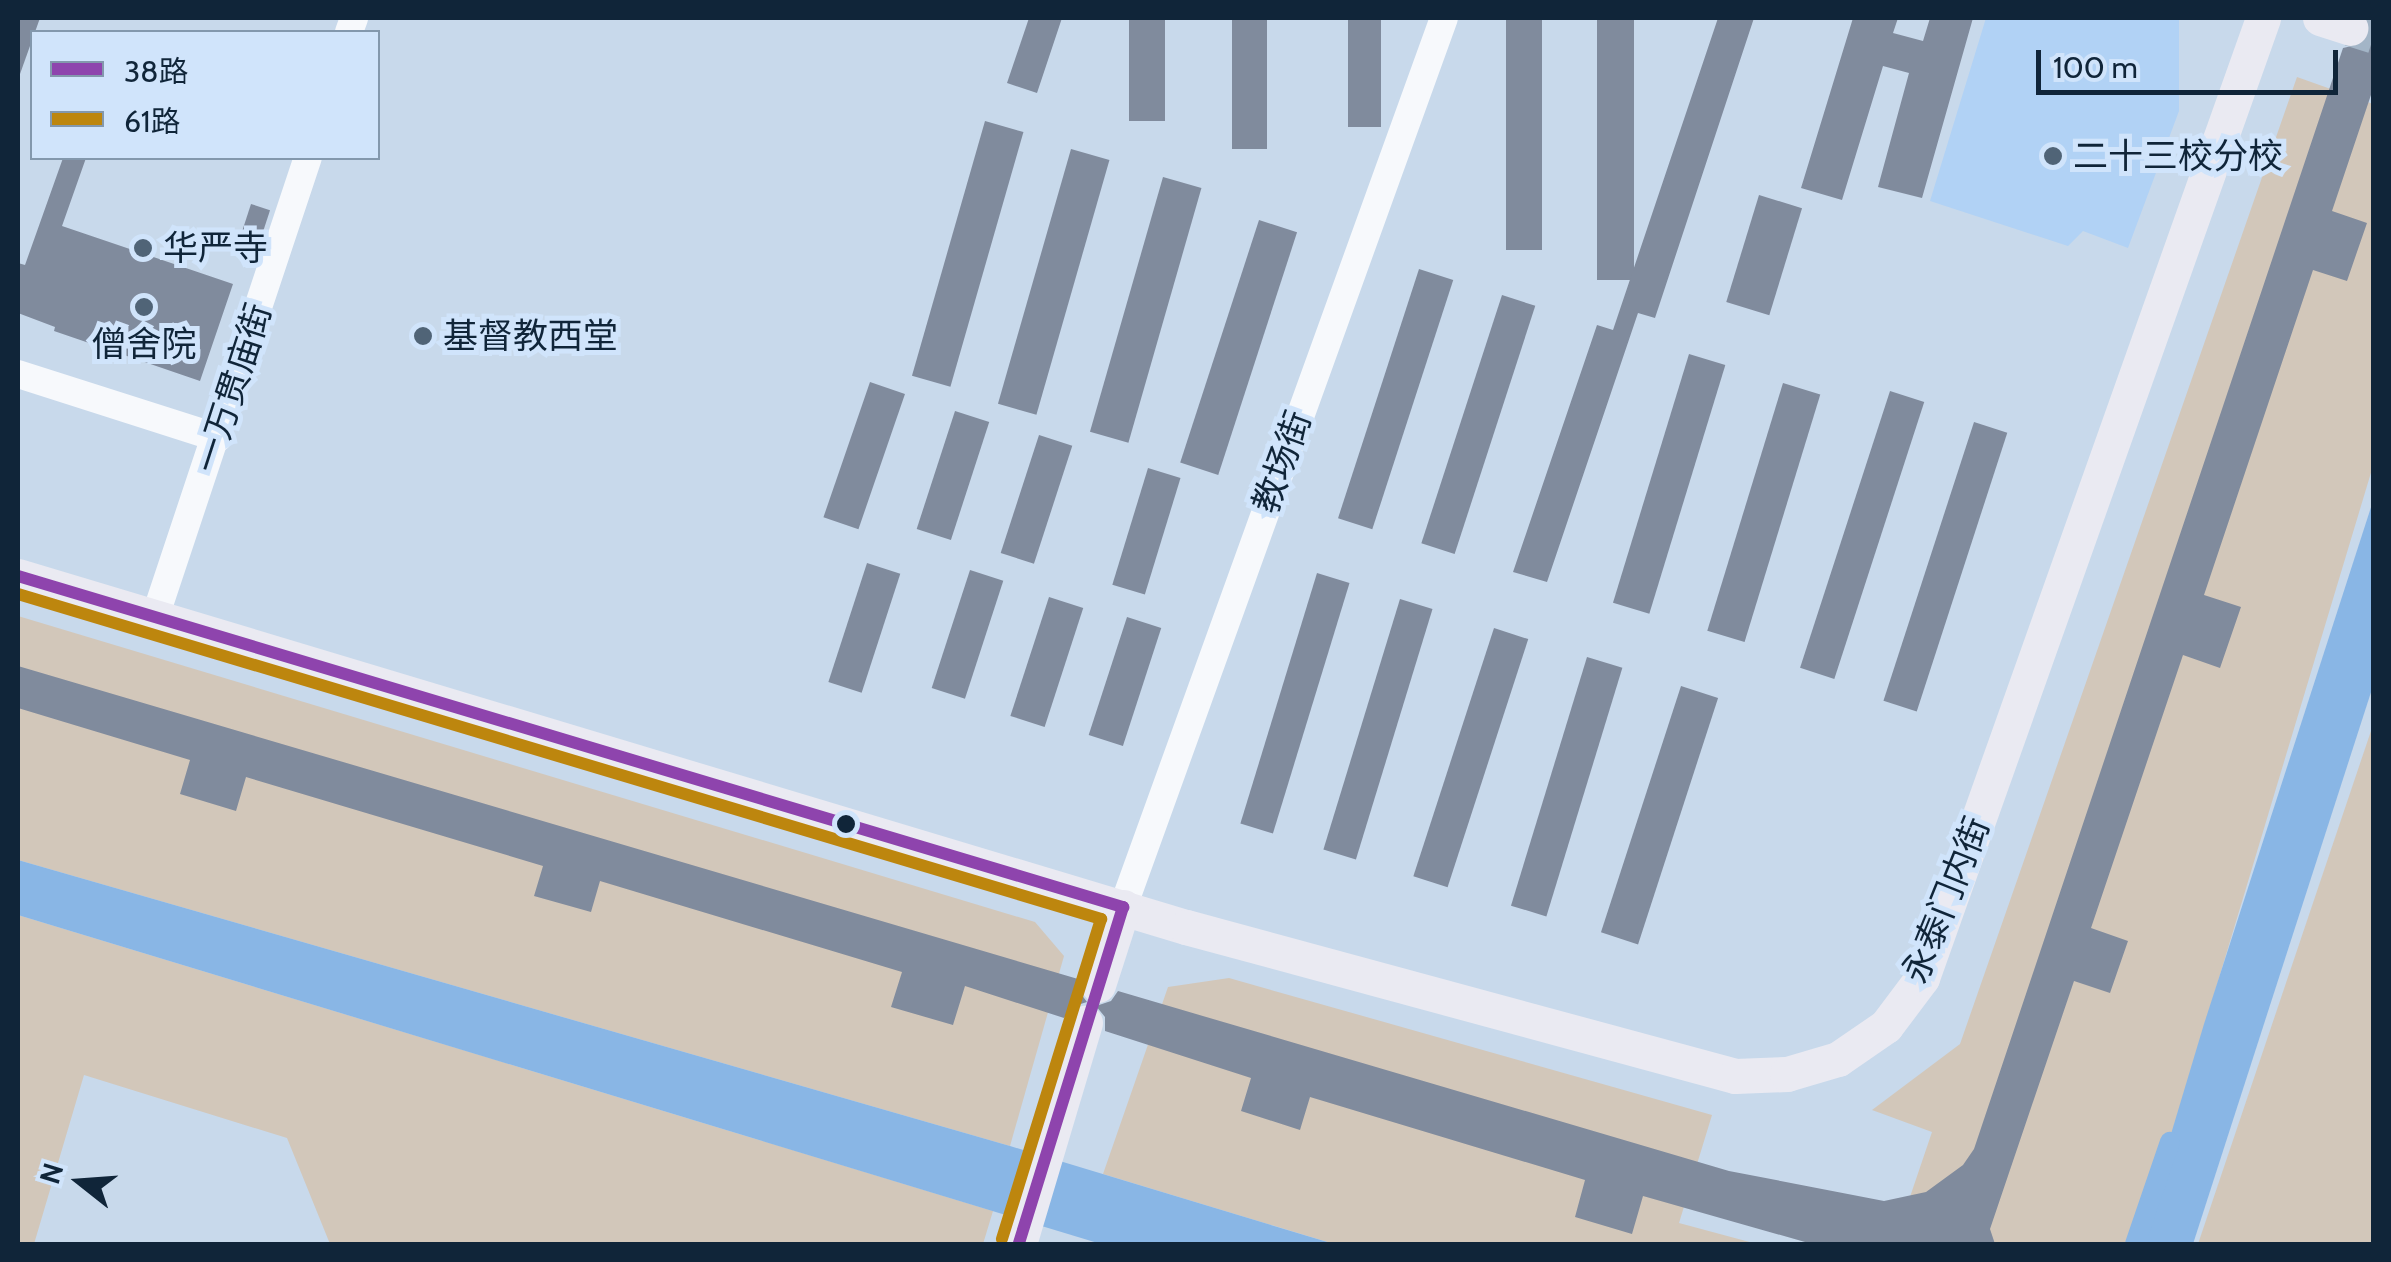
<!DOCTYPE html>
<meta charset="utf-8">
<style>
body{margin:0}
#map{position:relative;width:2391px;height:1262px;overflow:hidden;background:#c8d9eb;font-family:Cabin,"Noto Sans SC",sans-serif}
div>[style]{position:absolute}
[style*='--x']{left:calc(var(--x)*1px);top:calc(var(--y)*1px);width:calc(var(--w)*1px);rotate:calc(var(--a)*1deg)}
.built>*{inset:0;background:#b1d2f5}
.green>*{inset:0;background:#d2c7ba}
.water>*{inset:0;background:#89b6e5}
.canal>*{height:20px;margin:-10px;padding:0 10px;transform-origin:10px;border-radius:10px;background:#89b6e5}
.building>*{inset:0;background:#808b9d;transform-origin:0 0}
.major-tunnel>*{height:35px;margin-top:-17.5px;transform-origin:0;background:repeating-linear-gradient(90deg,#a3b5c7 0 35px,transparent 0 53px)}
.minor>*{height:28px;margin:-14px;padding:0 14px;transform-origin:14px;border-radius:14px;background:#f7f9fc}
.major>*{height:35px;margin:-17.5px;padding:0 17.5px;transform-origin:17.5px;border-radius:17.5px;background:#eaeaf2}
.bus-1>*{height:12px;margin:-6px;padding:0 6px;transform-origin:6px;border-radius:6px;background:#8e44ad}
.bus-2>*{height:12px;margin:-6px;padding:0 6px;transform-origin:6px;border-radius:6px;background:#bd860e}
.dots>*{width:28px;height:28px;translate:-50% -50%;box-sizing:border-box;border:5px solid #d0e4fb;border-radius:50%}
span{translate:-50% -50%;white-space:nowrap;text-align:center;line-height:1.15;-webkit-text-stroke:10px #d0e4fb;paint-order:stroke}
.poi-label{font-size:35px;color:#102539}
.left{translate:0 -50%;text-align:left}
.street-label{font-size:35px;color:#102539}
.frame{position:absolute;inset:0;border:20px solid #102539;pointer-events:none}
.legend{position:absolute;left:30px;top:30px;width:350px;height:130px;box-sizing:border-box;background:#d0e4fb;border:2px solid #8398ad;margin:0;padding:12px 18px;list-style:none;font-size:30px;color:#102539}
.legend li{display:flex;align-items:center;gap:20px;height:50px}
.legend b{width:50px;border:2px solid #8398ad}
.north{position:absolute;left:30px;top:1132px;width:100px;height:100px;-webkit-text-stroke:8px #d0e4fb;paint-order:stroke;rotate:287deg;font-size:28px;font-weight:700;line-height:40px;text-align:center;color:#102539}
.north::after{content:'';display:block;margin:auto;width:35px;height:45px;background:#102539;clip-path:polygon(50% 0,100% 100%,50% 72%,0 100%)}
.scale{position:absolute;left:2036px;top:50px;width:302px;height:45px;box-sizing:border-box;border:5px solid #102539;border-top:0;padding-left:12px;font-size:30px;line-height:35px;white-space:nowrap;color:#102539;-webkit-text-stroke:8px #d0e4fb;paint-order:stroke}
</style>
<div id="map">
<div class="built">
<div style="clip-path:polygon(1986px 18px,2179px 19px,2179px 111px,2128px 248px,2083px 231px,2068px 246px,1930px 201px)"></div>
</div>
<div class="green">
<div style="clip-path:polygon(2297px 77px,2373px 104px,2373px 466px,2139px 1244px,1894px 1244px,1932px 1132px,1872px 1110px,1960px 1044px)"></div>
<div style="clip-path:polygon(18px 616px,1035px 922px,1064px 956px,1010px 1146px,18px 860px)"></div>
<div style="clip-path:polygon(2373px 725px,2373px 1244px,2198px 1244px)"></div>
<div style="clip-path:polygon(18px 915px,993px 1211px,983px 1244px,330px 1244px,287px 1138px,84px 1075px,34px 1244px,18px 1244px)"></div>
<div style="clip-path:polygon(1229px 978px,1712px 1115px,1679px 1223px,1757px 1244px,1334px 1244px,1103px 1174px,1168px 987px)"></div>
</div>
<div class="water">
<div style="clip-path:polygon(2373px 501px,2373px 686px,2193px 1244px,2138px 1244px,2204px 1024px)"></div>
<div style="clip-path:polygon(18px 860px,1010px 1146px,1334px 1244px,1101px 1244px,18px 915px)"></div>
</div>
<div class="canal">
<div style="--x:2135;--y:1244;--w:108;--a:-71.1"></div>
</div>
<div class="building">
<div style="clip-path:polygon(18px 18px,40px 18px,20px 74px,18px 74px)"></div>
<div style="clip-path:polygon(1029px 18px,1062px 18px,1037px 93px,1007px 83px)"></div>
<div style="left:1129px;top:18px;width:36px;height:103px"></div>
<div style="left:1232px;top:18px;width:35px;height:131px"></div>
<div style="left:1348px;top:18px;width:33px;height:109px"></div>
<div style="left:1506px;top:18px;width:36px;height:232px"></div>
<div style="left:1597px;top:18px;width:37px;height:262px"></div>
<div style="clip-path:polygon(1718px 18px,1754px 18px,1655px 318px,1638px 313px,1547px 582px,1513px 572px,1597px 325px,1613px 330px)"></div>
<div style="clip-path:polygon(1853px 18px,1898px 18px,1893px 33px,1923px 41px,1930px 18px,1973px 18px,1922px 198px,1878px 187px,1909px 73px,1883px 66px,1842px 200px,1801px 188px)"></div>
<div style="clip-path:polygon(2368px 18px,2374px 18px,2374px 86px,2332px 211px,2367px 223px,2347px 281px,2313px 270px,2204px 595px,2241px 607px,2220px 668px,2183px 655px,2091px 928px,2128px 941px,2110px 993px,2074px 981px,1990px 1229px,1995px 1244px,1812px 1244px,1643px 1196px,1632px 1234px,1575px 1217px,1585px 1180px,1310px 1097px,1300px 1130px,1241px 1111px,1251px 1078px,1105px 1031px,1105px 1017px,1096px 1006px,1111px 1001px,1118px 991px,1729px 1171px,1884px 1201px,1926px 1192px,1963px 1165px,1974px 1149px,2343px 48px,2365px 43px,2370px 34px)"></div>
<div style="left:985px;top:121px;width:40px;height:265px;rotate:16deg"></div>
<div style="left:1071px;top:149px;width:40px;height:265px;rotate:16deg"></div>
<div style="clip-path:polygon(63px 158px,86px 158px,62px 226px,233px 284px,200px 381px,54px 331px,55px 327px,18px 313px,18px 263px,25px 265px)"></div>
<div style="left:1163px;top:177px;width:40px;height:265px;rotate:16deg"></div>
<div style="left:1759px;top:195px;width:45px;height:112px;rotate:17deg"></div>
<div style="left:251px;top:204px;width:20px;height:34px;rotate:18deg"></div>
<div style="left:1259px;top:220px;width:40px;height:255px;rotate:18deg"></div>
<div style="left:1419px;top:269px;width:36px;height:262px;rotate:18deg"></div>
<div style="left:1502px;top:295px;width:35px;height:261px;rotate:18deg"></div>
<div style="left:1689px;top:354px;width:38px;height:260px;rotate:17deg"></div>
<div style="left:870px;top:382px;width:37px;height:143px;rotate:19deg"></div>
<div style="left:1783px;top:383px;width:39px;height:259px;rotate:17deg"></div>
<div style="left:1890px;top:391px;width:36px;height:291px;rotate:18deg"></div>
<div style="left:955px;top:411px;width:36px;height:124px;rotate:18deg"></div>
<div style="left:1974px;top:422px;width:35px;height:293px;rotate:18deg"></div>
<div style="left:1039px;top:435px;width:35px;height:124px;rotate:18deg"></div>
<div style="left:1148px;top:468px;width:34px;height:122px;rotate:17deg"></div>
<div style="left:867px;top:563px;width:35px;height:125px;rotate:18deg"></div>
<div style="left:970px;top:570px;width:35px;height:124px;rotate:18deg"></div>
<div style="left:1317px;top:573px;width:34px;height:262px;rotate:17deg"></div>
<div style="left:1049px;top:597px;width:36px;height:125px;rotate:18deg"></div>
<div style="left:1400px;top:599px;width:34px;height:262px;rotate:17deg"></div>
<div style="left:1127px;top:617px;width:36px;height:124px;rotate:18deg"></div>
<div style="left:1494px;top:628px;width:36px;height:261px;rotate:18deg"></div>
<div style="left:1587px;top:657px;width:37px;height:260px;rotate:17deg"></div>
<div style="clip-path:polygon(18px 666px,1078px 979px,1078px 990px,1087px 1002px,1071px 1007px,1064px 1018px,965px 986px,953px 1025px,891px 1007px,902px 972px,600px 881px,591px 912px,534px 896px,543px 866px,246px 777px,236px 811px,180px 794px,190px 760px,18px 708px)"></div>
<div style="left:1681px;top:686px;width:39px;height:259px;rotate:18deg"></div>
</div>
<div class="major-tunnel">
<div style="--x:2350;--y:28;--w:25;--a:18"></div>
</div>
<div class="minor">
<div style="--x:349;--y:32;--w:15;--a:-70"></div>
<div style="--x:18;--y:374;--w:210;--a:17.7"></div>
<div style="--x:155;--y:617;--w:484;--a:-71.6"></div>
<div style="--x:1123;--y:907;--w:945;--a:-70.15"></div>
</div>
<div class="major">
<div style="--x:2320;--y:18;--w:32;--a:18"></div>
<div style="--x:18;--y:576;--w:1220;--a:16.73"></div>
<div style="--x:1186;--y:927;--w:569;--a:15.18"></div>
<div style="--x:1735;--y:1076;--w:52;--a:-2.2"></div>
<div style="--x:1787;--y:1074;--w:53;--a:-16.4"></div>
<div style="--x:1838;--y:1059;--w:58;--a:-34.5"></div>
<div style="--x:1886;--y:1026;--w:60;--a:-53.1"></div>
<div style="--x:1922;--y:978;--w:1019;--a:-70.44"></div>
<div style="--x:1098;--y:985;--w:82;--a:-72.2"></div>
<div style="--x:1019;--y:1244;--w:231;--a:-73.4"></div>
</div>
<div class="bus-1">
<div style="--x:18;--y:576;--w:1154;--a:16.68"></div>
<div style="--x:1123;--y:907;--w:353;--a:107.2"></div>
</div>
<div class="bus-2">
<div style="--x:18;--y:594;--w:1131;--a:16.7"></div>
<div style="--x:1101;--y:919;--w:335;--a:107.2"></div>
</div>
<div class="dots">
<div style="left:2053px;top:156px;background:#506477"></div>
<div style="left:143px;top:248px;background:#506477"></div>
<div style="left:144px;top:307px;background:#506477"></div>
<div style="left:423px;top:336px;background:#506477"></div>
<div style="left:846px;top:824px;background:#102539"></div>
</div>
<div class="poi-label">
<span class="left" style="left:2073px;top:156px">二十三校分校</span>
<span class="left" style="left:163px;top:248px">华严寺</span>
<span class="left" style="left:443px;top:336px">基督教西堂</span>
<span style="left:144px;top:344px">僧舍院</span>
</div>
<div class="street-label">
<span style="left:233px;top:388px;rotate:-72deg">一万贯庙街</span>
<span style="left:1282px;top:462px;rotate:-70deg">教场街</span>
<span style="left:1946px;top:900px;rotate:-68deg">永泰门内街</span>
</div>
<div class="frame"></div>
<ul class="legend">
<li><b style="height:12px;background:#8e44ad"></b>38路</li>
<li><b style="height:12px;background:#bd860e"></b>61路</li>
</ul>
<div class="north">N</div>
<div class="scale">100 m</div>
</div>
